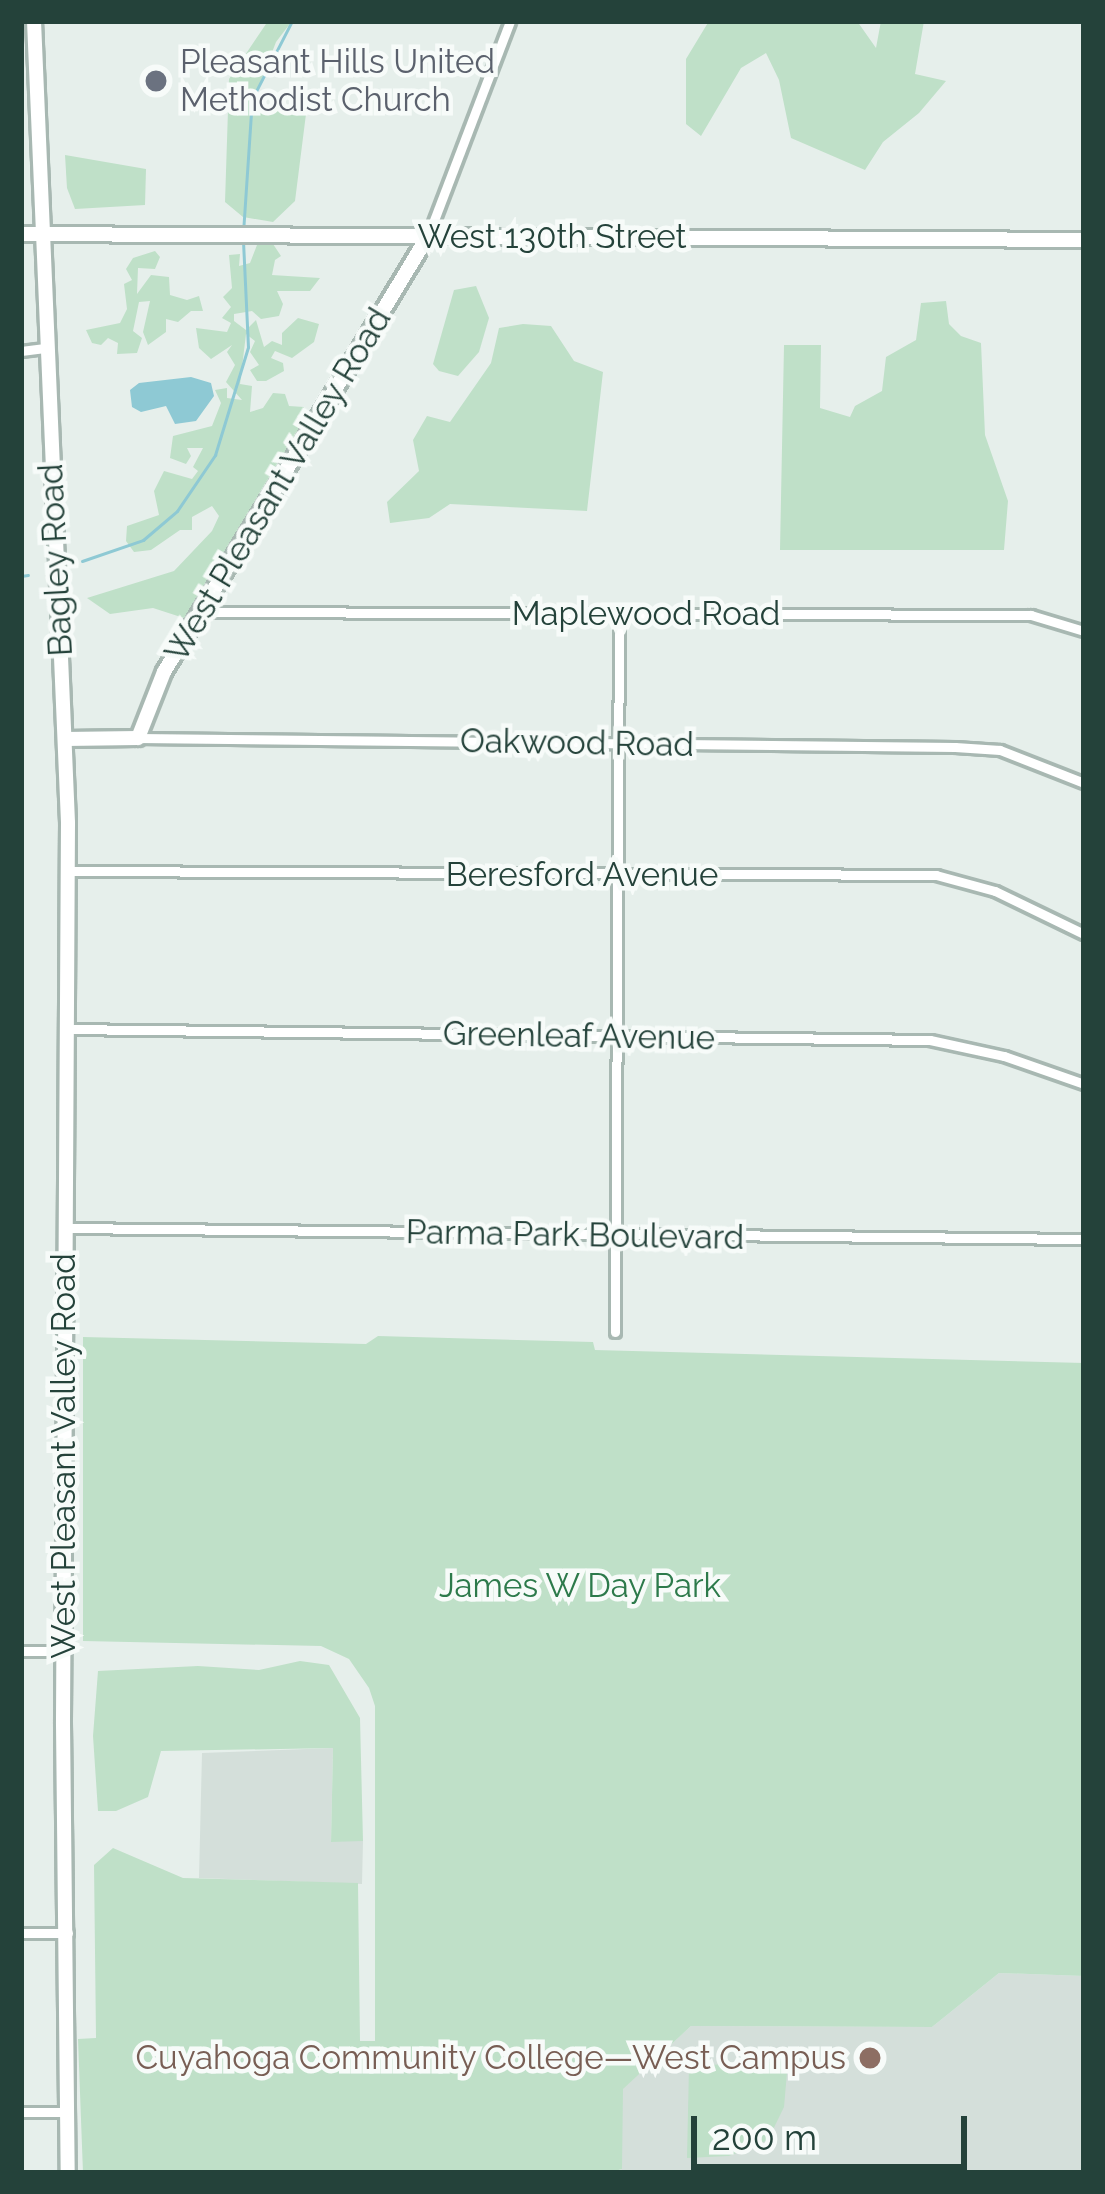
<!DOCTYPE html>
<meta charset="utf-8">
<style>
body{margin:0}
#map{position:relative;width:1105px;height:2194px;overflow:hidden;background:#e6efeb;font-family:Raleway,sans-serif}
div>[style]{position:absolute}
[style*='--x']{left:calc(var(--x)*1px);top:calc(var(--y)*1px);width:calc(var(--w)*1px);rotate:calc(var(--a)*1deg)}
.built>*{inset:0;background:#d4dfda}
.green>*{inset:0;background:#bfe0c8}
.water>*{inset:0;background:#8ec9d4}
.stream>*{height:3px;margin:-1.5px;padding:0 1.5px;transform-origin:1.5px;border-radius:1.5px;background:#8ec9d4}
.roads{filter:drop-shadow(3px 0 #a8b8b2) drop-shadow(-3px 0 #a8b8b2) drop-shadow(0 3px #a8b8b2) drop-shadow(0 -3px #a8b8b2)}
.street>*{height:9px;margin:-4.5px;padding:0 4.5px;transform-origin:4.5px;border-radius:4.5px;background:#fff}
.secondary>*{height:14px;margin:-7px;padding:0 7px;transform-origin:7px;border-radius:7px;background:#fff}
.dots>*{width:33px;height:33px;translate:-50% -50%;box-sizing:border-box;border:6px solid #f7fbf9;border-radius:50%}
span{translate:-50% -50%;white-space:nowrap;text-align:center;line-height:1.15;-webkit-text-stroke:9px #f7fbf9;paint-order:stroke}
.worship-label{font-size:33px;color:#5b616d}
.left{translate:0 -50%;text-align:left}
.street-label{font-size:33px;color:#24423a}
.park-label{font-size:33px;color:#2d7a4b}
.education-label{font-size:33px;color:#785e54}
.right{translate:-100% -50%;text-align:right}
.frame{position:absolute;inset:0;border:24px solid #24423a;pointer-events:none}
.scale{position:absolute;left:691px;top:2116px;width:276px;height:54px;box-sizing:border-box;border:6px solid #24423a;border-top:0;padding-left:15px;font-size:36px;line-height:42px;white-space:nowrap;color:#24423a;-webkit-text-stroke:9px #f7fbf9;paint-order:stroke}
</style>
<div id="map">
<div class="built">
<div style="clip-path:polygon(333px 1748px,331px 1841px,363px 1841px,362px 1884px,199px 1878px,202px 1753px)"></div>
<div style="clip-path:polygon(999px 1973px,1084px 1976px,1084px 2173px,608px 2173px,622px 2169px,622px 2089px,691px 2026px,932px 2027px)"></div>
</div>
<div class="green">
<div style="clip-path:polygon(268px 21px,292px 21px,276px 42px,251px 107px,306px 114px,295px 201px,273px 222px,243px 217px,225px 202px,229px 79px)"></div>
<div style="clip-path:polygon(709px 21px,857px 21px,876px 48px,881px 21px,924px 21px,915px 74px,946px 81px,919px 113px,883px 142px,865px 170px,791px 138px,779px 80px,766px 53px,741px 68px,701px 136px,686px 124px,686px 59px)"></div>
<div style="clip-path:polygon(65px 155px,146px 169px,145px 205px,75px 209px,67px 188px)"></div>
<div style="clip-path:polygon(273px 244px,281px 256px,275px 260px,272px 275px,320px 278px,310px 291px,277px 291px,283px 304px,279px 316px,261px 319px,252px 311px,234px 314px,234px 321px,246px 330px,256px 320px,264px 347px,272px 341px,282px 345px,282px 333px,298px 318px,319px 324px,314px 342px,292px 358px,275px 351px,271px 358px,283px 363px,284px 371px,266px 381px,257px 381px,250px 370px,259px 365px,250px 352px,255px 341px,246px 334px,240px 384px,252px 386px,250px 412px,263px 408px,273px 393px,285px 394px,289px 406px,304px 407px,305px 433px,187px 619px,153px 608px,110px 614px,87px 598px,174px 571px,212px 531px,219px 516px,212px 506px,192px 517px,192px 530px,180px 530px,151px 550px,134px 552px,126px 541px,127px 526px,159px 515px,154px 491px,164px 471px,192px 479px,198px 471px,193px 467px,203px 448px,187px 448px,191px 456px,186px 464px,170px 458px,173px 436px,212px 426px,221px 403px,215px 390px,227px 388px,227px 398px,242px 400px,226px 382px,235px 365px,227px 352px,232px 345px,211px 359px,199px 348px,196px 328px,227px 332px,231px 323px,222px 318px,231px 307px,223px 297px,232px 288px,229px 255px,240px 254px,239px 266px,250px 263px,257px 245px)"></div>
<div style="clip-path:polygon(155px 251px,160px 257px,155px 269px,138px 268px,137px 294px,151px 275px,169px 277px,170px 295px,187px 300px,199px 296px,203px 311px,191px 311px,178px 322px,166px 319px,166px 332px,148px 345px,143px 332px,150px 301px,139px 302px,133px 331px,142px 338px,137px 353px,117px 354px,118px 343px,108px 338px,101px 345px,92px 343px,86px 330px,120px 323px,127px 309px,124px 284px,132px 280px,126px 269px,133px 258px)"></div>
<div style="clip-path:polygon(476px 286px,489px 318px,479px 352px,458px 376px,439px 371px,433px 364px,454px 290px)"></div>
<div style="clip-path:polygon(946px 301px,949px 324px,961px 336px,981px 343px,985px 435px,1008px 501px,1004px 550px,780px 550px,784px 345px,821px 345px,820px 408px,850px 417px,855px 406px,882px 391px,886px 357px,916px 340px,921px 303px)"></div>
<div style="clip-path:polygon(523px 324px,551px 326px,574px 361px,603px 372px,587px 511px,450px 504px,429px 518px,390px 523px,387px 502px,419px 471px,413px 440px,427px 416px,450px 422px,491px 363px,499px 328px)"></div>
<div style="clip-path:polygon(378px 1336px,593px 1342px,595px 1350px,1084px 1363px,1084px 1976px,999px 1973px,932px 2027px,691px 2026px,623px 2089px,622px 2169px,608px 2173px,83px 2173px,78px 2039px,96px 2038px,94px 1865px,113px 1848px,183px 1878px,358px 1883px,360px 2041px,375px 2041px,375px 1706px,369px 1688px,349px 1659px,321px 1646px,83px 1641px,83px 1337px,366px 1344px)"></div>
<div style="clip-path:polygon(300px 1661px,329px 1665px,360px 1718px,363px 1841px,331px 1842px,333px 1748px,161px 1751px,148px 1797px,116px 1811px,98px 1811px,93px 1736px,98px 1671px,198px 1666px,259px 1670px)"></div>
<div style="clip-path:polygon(788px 2061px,784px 2107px,768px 2140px,729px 2156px,687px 2158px,689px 2066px)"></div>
</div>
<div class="water">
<div style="clip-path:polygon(191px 377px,211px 383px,214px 396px,196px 421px,175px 424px,166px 406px,141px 412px,132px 407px,130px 390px,139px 383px)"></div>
</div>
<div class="stream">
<div style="--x:243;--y:233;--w:134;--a:-86.2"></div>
<div style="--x:252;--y:99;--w:88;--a:-62.9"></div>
<div style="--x:82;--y:561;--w:65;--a:-19"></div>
<div style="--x:143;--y:540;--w:45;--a:-40.5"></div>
<div style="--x:177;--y:511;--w:68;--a:-55.8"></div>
<div style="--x:215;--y:455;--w:113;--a:-73"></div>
<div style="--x:248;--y:347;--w:105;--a:-92.7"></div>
<div style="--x:21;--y:576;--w:7;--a:-8"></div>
</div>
<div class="roads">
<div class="street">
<div style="--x:428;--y:236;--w:230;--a:-69.1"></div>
<div style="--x:21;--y:351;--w:26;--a:-7"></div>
<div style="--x:205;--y:612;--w:826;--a:0.21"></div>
<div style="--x:1031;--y:615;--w:55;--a:16.8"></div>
<div style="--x:138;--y:738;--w:817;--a:0.63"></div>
<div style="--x:955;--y:747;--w:45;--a:3.8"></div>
<div style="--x:1000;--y:750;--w:90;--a:21.4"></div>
<div style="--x:67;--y:871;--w:869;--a:0.26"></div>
<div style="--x:936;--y:875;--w:61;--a:15.2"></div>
<div style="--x:995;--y:891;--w:99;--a:25.8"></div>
<div style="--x:67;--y:1029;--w:863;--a:0.73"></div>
<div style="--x:930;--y:1040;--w:76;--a:12.2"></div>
<div style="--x:1004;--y:1056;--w:85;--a:19.3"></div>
<div style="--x:65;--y:1228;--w:1019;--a:0.62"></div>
<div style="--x:615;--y:1332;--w:718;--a:-89.68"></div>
<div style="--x:21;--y:1651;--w:42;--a:0"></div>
<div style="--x:21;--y:1933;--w:47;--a:0"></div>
<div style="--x:21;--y:2112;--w:48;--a:0"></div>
</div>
<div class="secondary">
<div style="--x:34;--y:21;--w:803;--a:87.57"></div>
<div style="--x:68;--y:823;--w:901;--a:90.32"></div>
<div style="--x:63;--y:1724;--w:449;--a:89.4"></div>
<div style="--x:21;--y:234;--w:1063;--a:0.32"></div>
<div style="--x:65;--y:739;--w:73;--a:-0.8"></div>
<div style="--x:138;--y:738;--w:71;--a:-68.5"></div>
<div style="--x:164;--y:672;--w:510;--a:-58.8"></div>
</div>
</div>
<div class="dots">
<div style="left:156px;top:81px;background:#6b7280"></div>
<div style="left:870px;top:2058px;background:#8d6e63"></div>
</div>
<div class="worship-label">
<span class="left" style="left:180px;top:81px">Pleasant Hills United<br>Methodist Church</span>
</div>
<div class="street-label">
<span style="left:552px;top:237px">West 130th Street</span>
<span style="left:278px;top:485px;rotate:-59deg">West Pleasant Valley Road</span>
<span style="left:56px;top:560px;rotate:-93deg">Bagley Road</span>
<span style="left:646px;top:614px">Maplewood Road</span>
<span style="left:577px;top:743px;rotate:1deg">Oakwood Road</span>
<span style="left:582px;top:875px">Beresford Avenue</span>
<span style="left:579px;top:1036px;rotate:1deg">Greenleaf Avenue</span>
<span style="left:575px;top:1235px;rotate:1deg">Parma Park Boulevard</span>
<span style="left:64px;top:1456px;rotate:-90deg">West Pleasant Valley Road</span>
</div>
<div class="park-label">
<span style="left:580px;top:1586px">James W Day Park</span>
</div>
<div class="education-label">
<span class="right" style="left:846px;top:2058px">Cuyahoga Community College—West Campus</span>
</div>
<div class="frame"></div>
<div class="scale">200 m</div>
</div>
